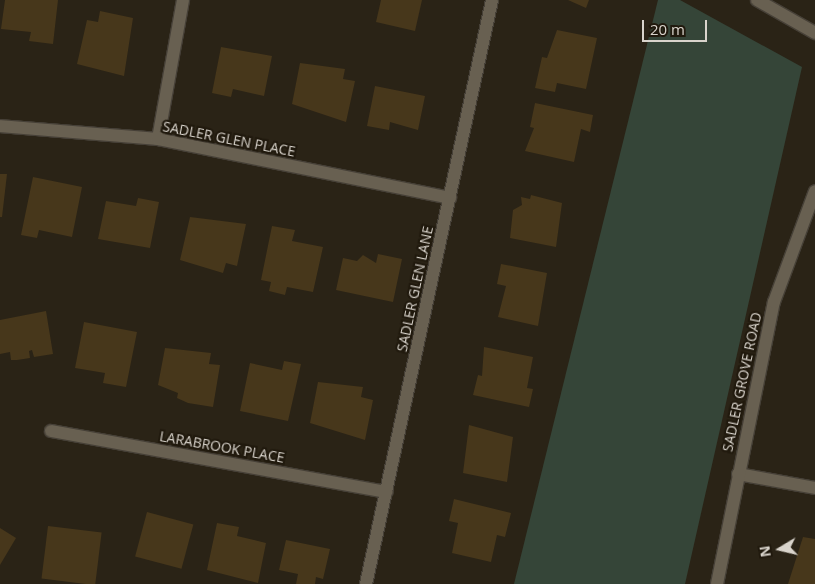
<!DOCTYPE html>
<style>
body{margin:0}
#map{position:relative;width:815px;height:584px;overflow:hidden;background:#2a2316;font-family:"Open Sans",sans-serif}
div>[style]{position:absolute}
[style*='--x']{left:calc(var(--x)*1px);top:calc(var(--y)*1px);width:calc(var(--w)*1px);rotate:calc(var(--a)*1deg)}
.green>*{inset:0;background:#354538}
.building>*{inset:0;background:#47371b;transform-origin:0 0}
.roads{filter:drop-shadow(1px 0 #464037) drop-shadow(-1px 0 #464037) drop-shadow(0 1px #464037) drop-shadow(0 -1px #464037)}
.street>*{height:12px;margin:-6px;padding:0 6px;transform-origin:6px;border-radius:6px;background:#686051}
span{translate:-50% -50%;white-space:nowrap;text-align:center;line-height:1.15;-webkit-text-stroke:4.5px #20190d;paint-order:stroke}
.street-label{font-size:14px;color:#d9d4cc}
.north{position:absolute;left:755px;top:524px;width:50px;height:50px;-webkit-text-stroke:4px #20190d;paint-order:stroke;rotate:261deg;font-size:14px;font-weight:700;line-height:20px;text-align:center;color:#d9d4cc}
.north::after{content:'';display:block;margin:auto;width:18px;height:22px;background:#d9d4cc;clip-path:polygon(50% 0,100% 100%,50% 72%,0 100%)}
.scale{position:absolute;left:642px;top:20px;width:65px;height:22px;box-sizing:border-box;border:2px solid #d9d4cc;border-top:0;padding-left:6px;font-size:15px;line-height:18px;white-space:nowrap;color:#d9d4cc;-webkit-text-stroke:4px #20190d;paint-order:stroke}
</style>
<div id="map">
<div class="green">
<div style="clip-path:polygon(658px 0,680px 0,802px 67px,685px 584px,514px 584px)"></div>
</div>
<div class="building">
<div style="clip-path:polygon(5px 0,58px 0,53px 44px,29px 41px,31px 32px,1px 29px)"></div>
<div style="clip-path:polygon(381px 0,422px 0,415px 31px,376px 22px)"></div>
<div style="clip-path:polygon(568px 0,589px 0,586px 8px)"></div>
<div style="clip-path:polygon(100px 11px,133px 18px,124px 76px,77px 64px,87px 20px,98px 22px)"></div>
<div style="clip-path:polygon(557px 30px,597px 38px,586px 89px,557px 83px,555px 92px,535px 88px,542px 57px,547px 58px)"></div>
<div style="clip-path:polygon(221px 47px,272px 56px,264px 96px,233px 89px,231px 97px,212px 93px)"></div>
<div style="clip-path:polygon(300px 63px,345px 69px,343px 79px,355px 81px,346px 122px,292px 104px)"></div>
<div style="clip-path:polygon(375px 86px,425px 96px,418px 130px,390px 122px,389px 130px,367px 126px)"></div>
<div style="clip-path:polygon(535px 103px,593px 115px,590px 132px,581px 129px,574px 162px,525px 151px,534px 128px,530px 127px)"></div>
<div style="clip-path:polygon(0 174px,7px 174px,2px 217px,0 217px)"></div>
<div style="clip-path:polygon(33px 177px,82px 187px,72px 237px,39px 230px,37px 238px,21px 235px)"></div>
<div style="clip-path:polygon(531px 195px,562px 203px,556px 247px,510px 238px,513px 210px,522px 205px,521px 197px,530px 199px)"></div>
<div style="clip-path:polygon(138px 198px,159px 202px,150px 248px,98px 239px,106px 201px,136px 206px)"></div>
<div style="clip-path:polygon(190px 217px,246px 224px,237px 266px,226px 263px,223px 273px,180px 260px)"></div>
<div style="clip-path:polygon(272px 226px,295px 230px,292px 241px,323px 247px,313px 292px,287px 287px,285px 295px,269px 291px,271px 282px,261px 280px)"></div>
<div style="clip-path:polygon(378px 254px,402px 259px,393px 302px,336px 290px,343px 258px,357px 261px,363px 255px,376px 263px)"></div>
<div style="clip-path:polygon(501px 264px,547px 273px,538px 326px,498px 317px,506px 286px,497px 284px)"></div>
<div style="clip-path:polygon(46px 311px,53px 354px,34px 357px,32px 350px,29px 351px,30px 358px,17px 360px,11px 360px,10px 352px,0 354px,0 320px)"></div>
<div style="clip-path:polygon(84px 322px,137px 332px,126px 387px,103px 383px,105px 373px,75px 368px)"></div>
<div style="clip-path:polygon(484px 347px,533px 357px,527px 388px,533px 389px,529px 407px,473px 395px,478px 375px,482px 376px)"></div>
<div style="clip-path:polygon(165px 348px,211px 353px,209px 364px,220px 365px,213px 407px,188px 403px,177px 398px,178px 393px,158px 385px)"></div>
<div style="clip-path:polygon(284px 361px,301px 364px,288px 421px,240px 411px,250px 363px,282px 370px)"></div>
<div style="clip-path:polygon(318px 382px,363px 387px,361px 397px,373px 400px,365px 440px,310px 423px)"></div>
<div style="clip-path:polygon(469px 425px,513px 437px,507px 482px,463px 473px)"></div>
<div style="clip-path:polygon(454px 499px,511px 513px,505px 537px,497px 535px,491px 562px,452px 553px,458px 523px,449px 521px)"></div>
<div style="left:147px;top:512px;width:48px;height:46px;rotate:15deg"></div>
<div style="clip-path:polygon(217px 523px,239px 527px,237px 536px,266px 543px,258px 583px,207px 570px)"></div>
<div style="left:48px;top:526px;width:54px;height:53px;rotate:7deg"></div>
<div style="clip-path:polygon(0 528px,16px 538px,0 565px)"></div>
<div style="clip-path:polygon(803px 537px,815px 539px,815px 584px,788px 584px)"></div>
<div style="clip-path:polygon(286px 540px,330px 549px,323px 579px,316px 577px,315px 584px,296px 584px,298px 574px,279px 570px)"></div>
</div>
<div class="roads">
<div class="street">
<div style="--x:757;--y:0;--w:67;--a:29.6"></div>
<div style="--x:0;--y:126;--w:159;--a:4.7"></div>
<div style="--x:158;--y:139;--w:298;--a:11.4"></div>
<div style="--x:158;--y:139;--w:141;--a:-79.8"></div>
<div style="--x:51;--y:431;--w:341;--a:10.3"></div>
<div style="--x:738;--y:474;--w:78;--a:10.3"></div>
<div style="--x:366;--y:584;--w:597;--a:-77.82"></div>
<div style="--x:717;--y:584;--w:288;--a:-78.6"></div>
<div style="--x:774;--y:302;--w:118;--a:-69.7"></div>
</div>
</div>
<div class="street-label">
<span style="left:229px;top:139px;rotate:11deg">SADLER GLEN PLACE</span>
<span style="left:415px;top:289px;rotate:-78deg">SADLER GLEN LANE</span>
<span style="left:742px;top:382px;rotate:-78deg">SADLER GROVE ROAD</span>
<span style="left:222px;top:447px;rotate:10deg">LARABROOK PLACE</span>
</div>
<div class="north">N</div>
<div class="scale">20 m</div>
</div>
